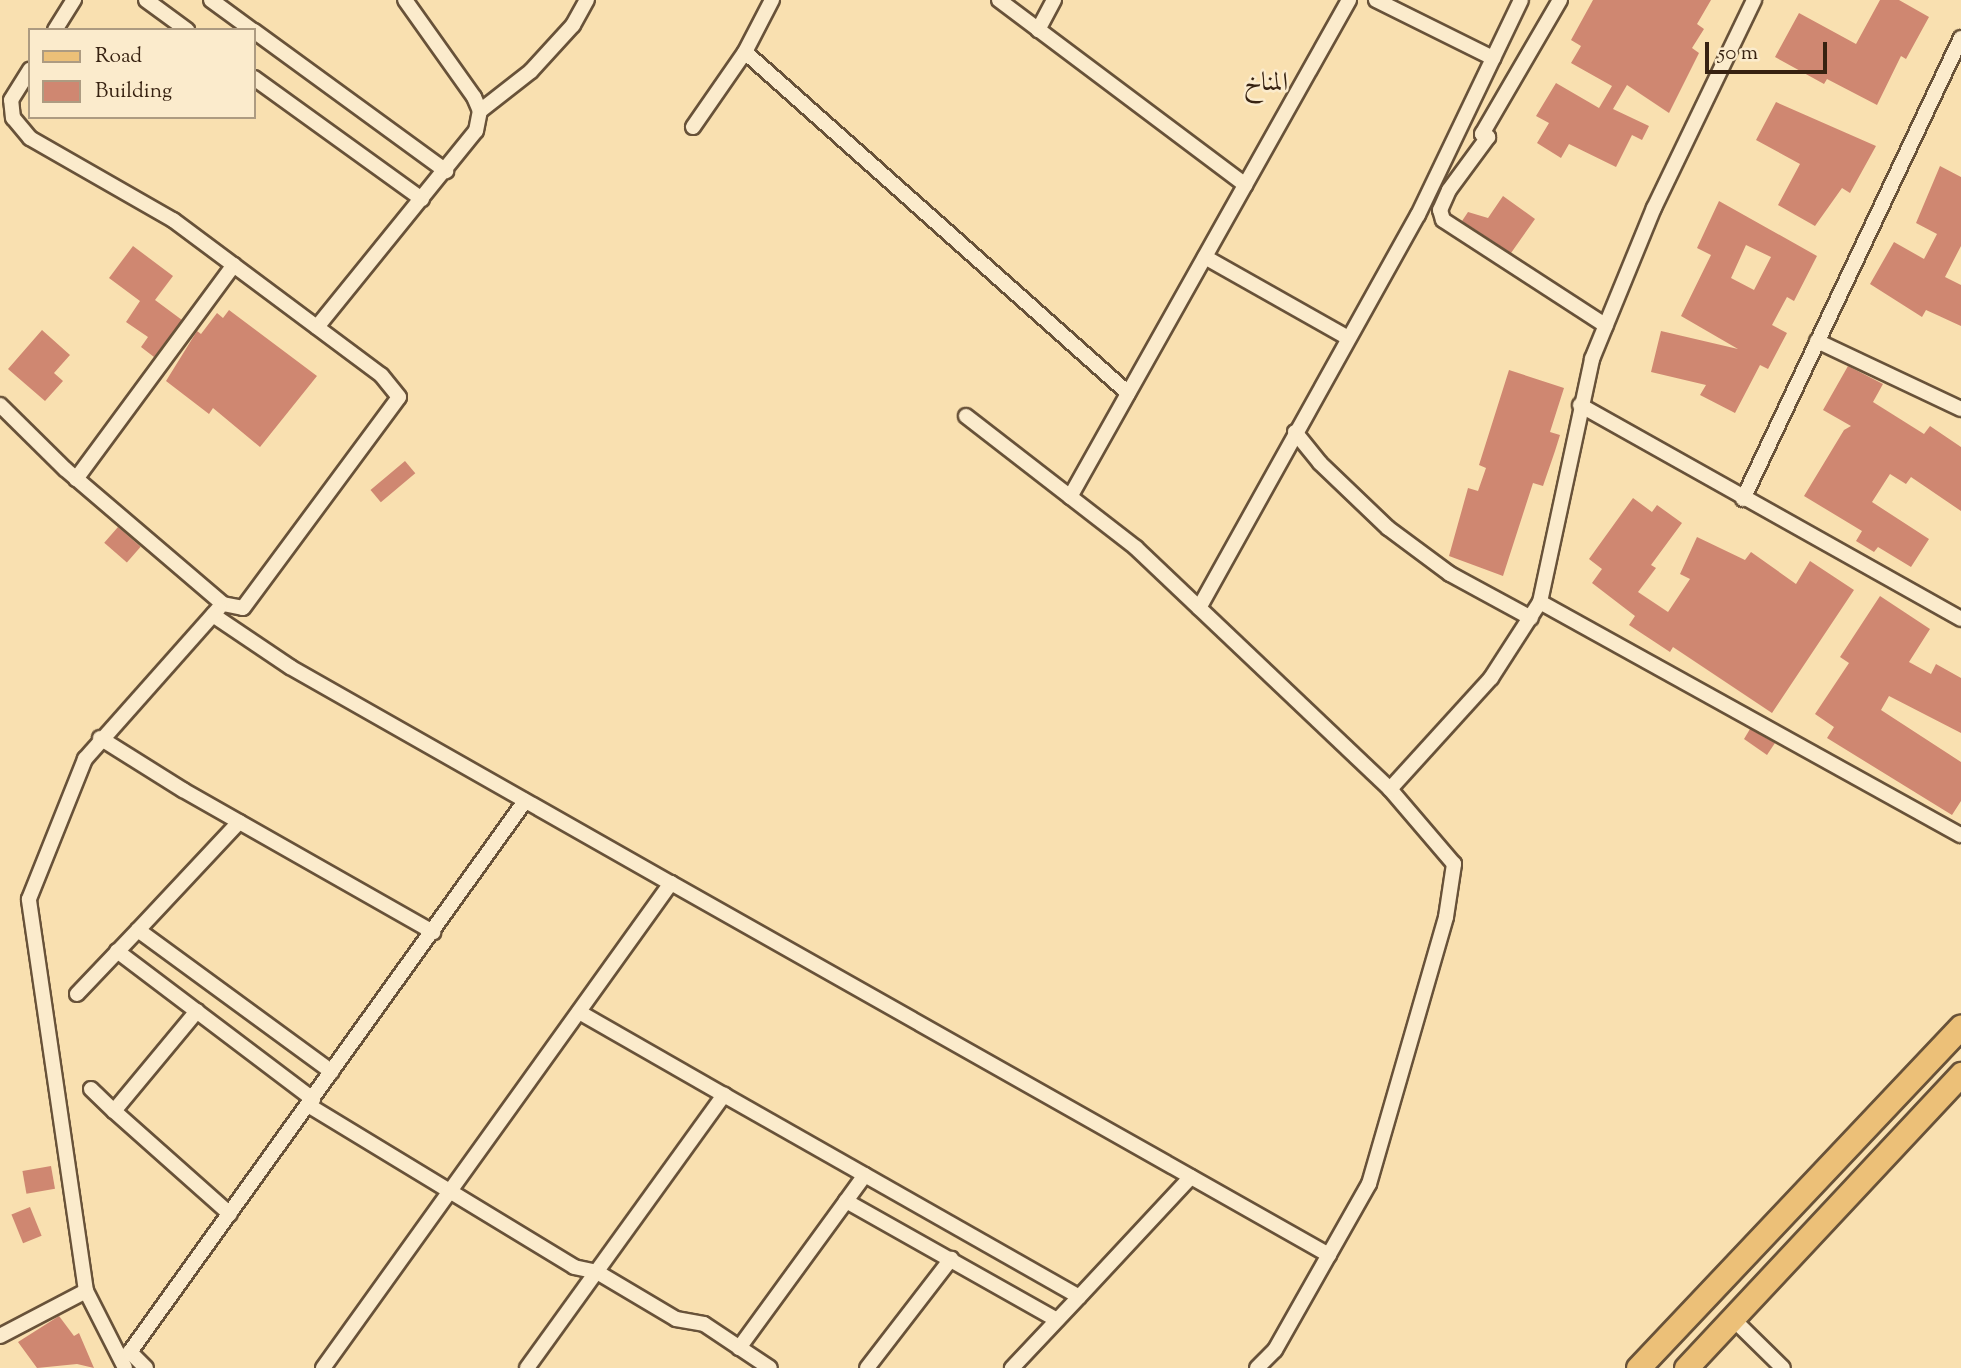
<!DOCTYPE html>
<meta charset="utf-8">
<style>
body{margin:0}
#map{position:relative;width:1961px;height:1368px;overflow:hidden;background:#f9e0b0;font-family:"Sorts Mill Goudy",Amiri,serif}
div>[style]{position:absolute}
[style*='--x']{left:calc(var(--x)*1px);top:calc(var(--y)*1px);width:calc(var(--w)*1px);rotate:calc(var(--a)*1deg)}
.building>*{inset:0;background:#cf8771;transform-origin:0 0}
.roads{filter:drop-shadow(2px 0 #685239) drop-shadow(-2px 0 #685239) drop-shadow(0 2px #685239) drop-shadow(0 -2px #685239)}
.street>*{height:14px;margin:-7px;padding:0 7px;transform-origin:7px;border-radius:7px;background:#fbebcc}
.primary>*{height:23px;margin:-11.5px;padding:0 11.5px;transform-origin:11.5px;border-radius:11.5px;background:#ecc078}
span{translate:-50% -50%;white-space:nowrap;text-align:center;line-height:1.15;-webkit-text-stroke:5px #fbebcc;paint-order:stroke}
.neighbourhood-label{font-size:26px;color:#372211}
.legend{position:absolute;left:28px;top:28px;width:228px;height:91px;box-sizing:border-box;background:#fbebcc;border:2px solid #ad9b81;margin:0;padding:9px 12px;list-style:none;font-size:21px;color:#372211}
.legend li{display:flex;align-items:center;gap:14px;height:35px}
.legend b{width:35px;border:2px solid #ad9b81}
.scale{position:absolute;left:1705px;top:42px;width:122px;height:32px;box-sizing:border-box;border:4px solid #372211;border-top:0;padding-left:9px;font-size:21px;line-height:24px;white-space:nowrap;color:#372211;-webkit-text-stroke:5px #fbebcc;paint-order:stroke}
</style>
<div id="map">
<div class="building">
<div style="clip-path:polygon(1593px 0,1711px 0,1697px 24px,1704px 29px,1692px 48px,1699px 53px,1669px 113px,1627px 85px,1613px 109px,1649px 126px,1642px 140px,1632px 135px,1616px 167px,1569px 144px,1561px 158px,1537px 143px,1549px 123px,1536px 116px,1556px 83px,1599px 108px,1612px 86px,1571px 63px,1581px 46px,1571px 40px)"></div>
<div style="clip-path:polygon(1880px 0,1899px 0,1929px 17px,1906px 59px,1901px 56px,1877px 105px,1827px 79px,1824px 84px,1775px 57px,1799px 13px,1856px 44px)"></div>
<div style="clip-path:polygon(1776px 102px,1876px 146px,1850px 193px,1842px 188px,1815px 226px,1778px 205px,1800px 164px,1756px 140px)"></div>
<div style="clip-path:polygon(1940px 166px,1961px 177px,1961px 246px,1945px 277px,1961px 285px,1961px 326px,1926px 310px,1922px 317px,1870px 284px,1894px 242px,1924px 259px,1937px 234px,1916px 223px)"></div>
<div style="clip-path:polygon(1503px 196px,1535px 219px,1511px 253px,1462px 221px,1468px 212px,1488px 218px)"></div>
<div style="clip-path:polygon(evenodd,1719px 201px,1817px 256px,1794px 301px,1787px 297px,1772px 325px,1787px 333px,1768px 369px,1760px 365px,1735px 413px,1700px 395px,1706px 385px,1651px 372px,1661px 331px,1738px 349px,1681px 316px,1711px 255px,1697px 248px,1719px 201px,1746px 245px,1771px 257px,1754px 290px,1731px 278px,1746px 245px)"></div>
<div style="clip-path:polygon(133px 246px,173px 276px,155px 300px,182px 320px,154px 357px,141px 347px,148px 337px,126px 322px,140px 301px,109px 278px)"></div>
<div style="clip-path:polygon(229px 310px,317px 376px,260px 447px,213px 408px,209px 414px,166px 381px,197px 331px,201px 334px,217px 313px,223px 318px)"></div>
<div style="clip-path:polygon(42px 330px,70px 355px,54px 373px,63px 381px,45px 401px,8px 369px)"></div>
<div style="clip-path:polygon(1848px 366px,1883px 384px,1873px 402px,1924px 434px,1930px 426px,1961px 447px,1961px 511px,1911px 477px,1906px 484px,1890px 474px,1872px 502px,1929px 539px,1911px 567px,1878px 547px,1874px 552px,1856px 541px,1862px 531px,1804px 496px,1844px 430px,1851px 426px,1823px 410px)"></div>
<div style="clip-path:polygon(1509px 370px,1564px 388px,1550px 432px,1560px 435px,1555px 451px,1543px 486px,1533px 483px,1503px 576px,1449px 556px,1468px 488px,1478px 491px,1486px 468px,1479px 465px)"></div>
<div style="left:405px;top:461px;width:16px;height:45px;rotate:50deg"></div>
<div style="clip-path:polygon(1633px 498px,1652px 512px,1657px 505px,1682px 523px,1651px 565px,1656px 568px,1638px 592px,1668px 612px,1690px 579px,1680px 574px,1697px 537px,1745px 560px,1751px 552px,1796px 584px,1810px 561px,1854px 590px,1772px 713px,1673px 647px,1670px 652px,1629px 625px,1635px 616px,1592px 583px,1602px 569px,1589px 559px)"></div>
<div style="left:118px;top:527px;width:30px;height:21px;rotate:41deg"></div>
<div style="clip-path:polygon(1880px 596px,1930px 629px,1909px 662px,1931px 674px,1936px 664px,1961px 678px,1961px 733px,1889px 696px,1881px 710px,1961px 762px,1961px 801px,1952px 815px,1827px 738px,1834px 727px,1815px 714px,1849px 663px,1840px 657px)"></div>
<div style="clip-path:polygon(1750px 729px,1775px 743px,1767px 755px,1744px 739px)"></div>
<div style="left:51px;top:1166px;width:23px;height:29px;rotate:80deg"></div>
<div style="left:30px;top:1207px;width:31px;height:20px;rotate:68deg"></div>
<div style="clip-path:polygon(59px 1316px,74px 1336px,79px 1333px,94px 1368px,77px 1364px,37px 1368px,18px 1342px)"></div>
</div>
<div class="roads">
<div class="street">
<div style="--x:146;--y:0;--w:51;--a:36.2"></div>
<div style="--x:211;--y:0;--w:51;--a:36.2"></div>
<div style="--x:999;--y:0;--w:308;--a:36.9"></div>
<div style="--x:1376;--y:0;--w:131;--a:26.4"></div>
<div style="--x:1560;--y:0;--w:155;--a:120.2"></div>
<div style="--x:1482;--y:134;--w:7;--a:27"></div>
<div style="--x:1488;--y:137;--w:66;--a:126.3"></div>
<div style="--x:1449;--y:190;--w:22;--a:114"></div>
<div style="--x:1440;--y:210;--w:10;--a:73"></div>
<div style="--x:1443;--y:220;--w:194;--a:33"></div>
<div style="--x:55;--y:30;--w:36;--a:-58"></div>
<div style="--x:1038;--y:30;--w:34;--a:-62"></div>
<div style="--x:254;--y:31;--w:238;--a:36.1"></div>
<div style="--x:745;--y:52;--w:59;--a:-62.6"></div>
<div style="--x:254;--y:78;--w:207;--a:35.8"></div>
<div style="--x:480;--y:111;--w:65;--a:-38.1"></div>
<div style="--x:531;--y:71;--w:62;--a:-47.6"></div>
<div style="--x:573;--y:25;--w:29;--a:-61"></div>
<div style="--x:693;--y:127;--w:91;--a:-55.3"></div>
<div style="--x:745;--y:52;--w:513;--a:41.68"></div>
<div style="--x:1205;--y:257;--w:164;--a:29.5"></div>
<div style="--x:317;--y:327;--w:252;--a:-51"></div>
<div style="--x:476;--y:131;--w:20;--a:-79"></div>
<div style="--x:480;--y:111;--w:15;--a:-113"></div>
<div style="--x:474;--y:97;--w:119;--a:-125.4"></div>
<div style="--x:1817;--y:341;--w:159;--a:25.3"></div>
<div style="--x:0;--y:405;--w:91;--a:44.6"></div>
<div style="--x:65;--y:469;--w:208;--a:40.5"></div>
<div style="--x:223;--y:604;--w:20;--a:11"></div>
<div style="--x:243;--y:608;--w:262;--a:-53.5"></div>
<div style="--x:399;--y:397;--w:28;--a:-129"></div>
<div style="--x:381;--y:375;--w:259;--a:-143.3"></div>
<div style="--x:173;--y:220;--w:165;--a:-150.2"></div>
<div style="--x:30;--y:138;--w:26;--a:-130"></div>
<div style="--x:13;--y:118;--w:18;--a:-96"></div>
<div style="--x:11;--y:100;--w:36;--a:-58"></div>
<div style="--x:1580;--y:405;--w:437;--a:29.3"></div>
<div style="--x:966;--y:416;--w:215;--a:37.8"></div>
<div style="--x:1136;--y:548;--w:350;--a:43.5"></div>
<div style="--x:1295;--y:432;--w:40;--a:51"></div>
<div style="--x:1320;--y:463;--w:94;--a:43.7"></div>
<div style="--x:1388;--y:528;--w:77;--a:36.6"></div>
<div style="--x:1450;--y:574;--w:92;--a:28.5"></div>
<div style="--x:76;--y:479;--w:266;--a:-53.6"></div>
<div style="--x:1070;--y:497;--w:570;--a:-60.69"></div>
<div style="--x:1743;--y:499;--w:510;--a:-64.69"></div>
<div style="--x:1540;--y:602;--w:481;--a:29"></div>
<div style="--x:1199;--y:608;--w:450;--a:-60.9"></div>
<div style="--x:1418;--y:215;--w:238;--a:-64.4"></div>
<div style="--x:213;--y:615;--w:93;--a:34"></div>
<div style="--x:290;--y:667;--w:438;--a:29.6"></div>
<div style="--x:671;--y:883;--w:597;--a:125.66"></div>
<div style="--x:100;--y:738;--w:98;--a:32.1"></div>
<div style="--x:183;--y:790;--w:288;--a:29.6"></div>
<div style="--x:671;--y:883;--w:756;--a:29.48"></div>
<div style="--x:138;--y:930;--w:148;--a:-46.9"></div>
<div style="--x:117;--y:951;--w:246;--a:37.1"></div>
<div style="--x:77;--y:994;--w:88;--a:-46.4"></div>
<div style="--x:138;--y:930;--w:240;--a:36.2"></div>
<div style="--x:197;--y:1011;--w:130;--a:129.7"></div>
<div style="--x:114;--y:1111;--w:155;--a:41.6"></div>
<div style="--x:579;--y:1012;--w:167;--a:29.8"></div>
<div style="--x:91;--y:1089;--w:32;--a:44"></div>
<div style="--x:308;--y:1105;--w:311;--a:31.3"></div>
<div style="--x:574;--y:1267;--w:24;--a:12"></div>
<div style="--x:597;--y:1272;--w:92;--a:30.7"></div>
<div style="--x:676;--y:1319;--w:28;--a:10"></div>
<div style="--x:704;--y:1324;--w:79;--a:33.7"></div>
<div style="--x:846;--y:1201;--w:32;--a:-54"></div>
<div style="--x:86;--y:1291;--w:86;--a:63.1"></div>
<div style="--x:1079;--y:1297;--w:164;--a:-47"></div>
<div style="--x:1732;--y:1318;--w:71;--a:44.4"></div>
<div style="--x:0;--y:1336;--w:97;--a:-27.6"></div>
<div style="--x:86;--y:1291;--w:396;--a:-98.3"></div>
<div style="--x:29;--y:899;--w:151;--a:-68.2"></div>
<div style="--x:85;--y:759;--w:202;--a:-48.4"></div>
<div style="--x:739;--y:1348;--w:182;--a:-53.9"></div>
<div style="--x:846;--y:1201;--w:242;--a:29.4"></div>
<div style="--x:146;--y:1368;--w:23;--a:-135"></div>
<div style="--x:130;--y:1352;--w:678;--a:-54.36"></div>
<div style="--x:527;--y:1368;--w:337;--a:-54.2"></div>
<div style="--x:724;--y:1095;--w:408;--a:29.6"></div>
<div style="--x:1079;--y:1297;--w:98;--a:133.3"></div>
<div style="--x:867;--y:1368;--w:138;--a:-52.4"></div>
<div style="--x:1257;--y:1368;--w:25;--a:-45"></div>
<div style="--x:1275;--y:1350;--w:191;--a:-60.5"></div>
<div style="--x:1369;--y:1184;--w:278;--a:-73.9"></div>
<div style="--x:1446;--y:917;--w:54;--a:-81.4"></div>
<div style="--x:1454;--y:864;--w:99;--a:-130.5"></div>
<div style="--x:1390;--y:789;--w:150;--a:-47.7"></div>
<div style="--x:1491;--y:678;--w:90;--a:-57.2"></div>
<div style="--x:1540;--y:602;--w:249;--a:-77.9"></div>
<div style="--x:1592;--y:359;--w:163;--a:-67.7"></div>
<div style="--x:1654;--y:208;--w:231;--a:-64.3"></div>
</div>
<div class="primary">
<div style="--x:1638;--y:1368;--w:470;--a:-46.6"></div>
<div style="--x:1686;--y:1368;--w:403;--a:-46.9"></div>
</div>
</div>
<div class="neighbourhood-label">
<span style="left:1266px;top:84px">المناخ</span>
</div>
<ul class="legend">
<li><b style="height:9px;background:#ecc078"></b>Road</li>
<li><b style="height:19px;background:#cf8771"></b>Building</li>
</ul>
<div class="scale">50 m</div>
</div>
